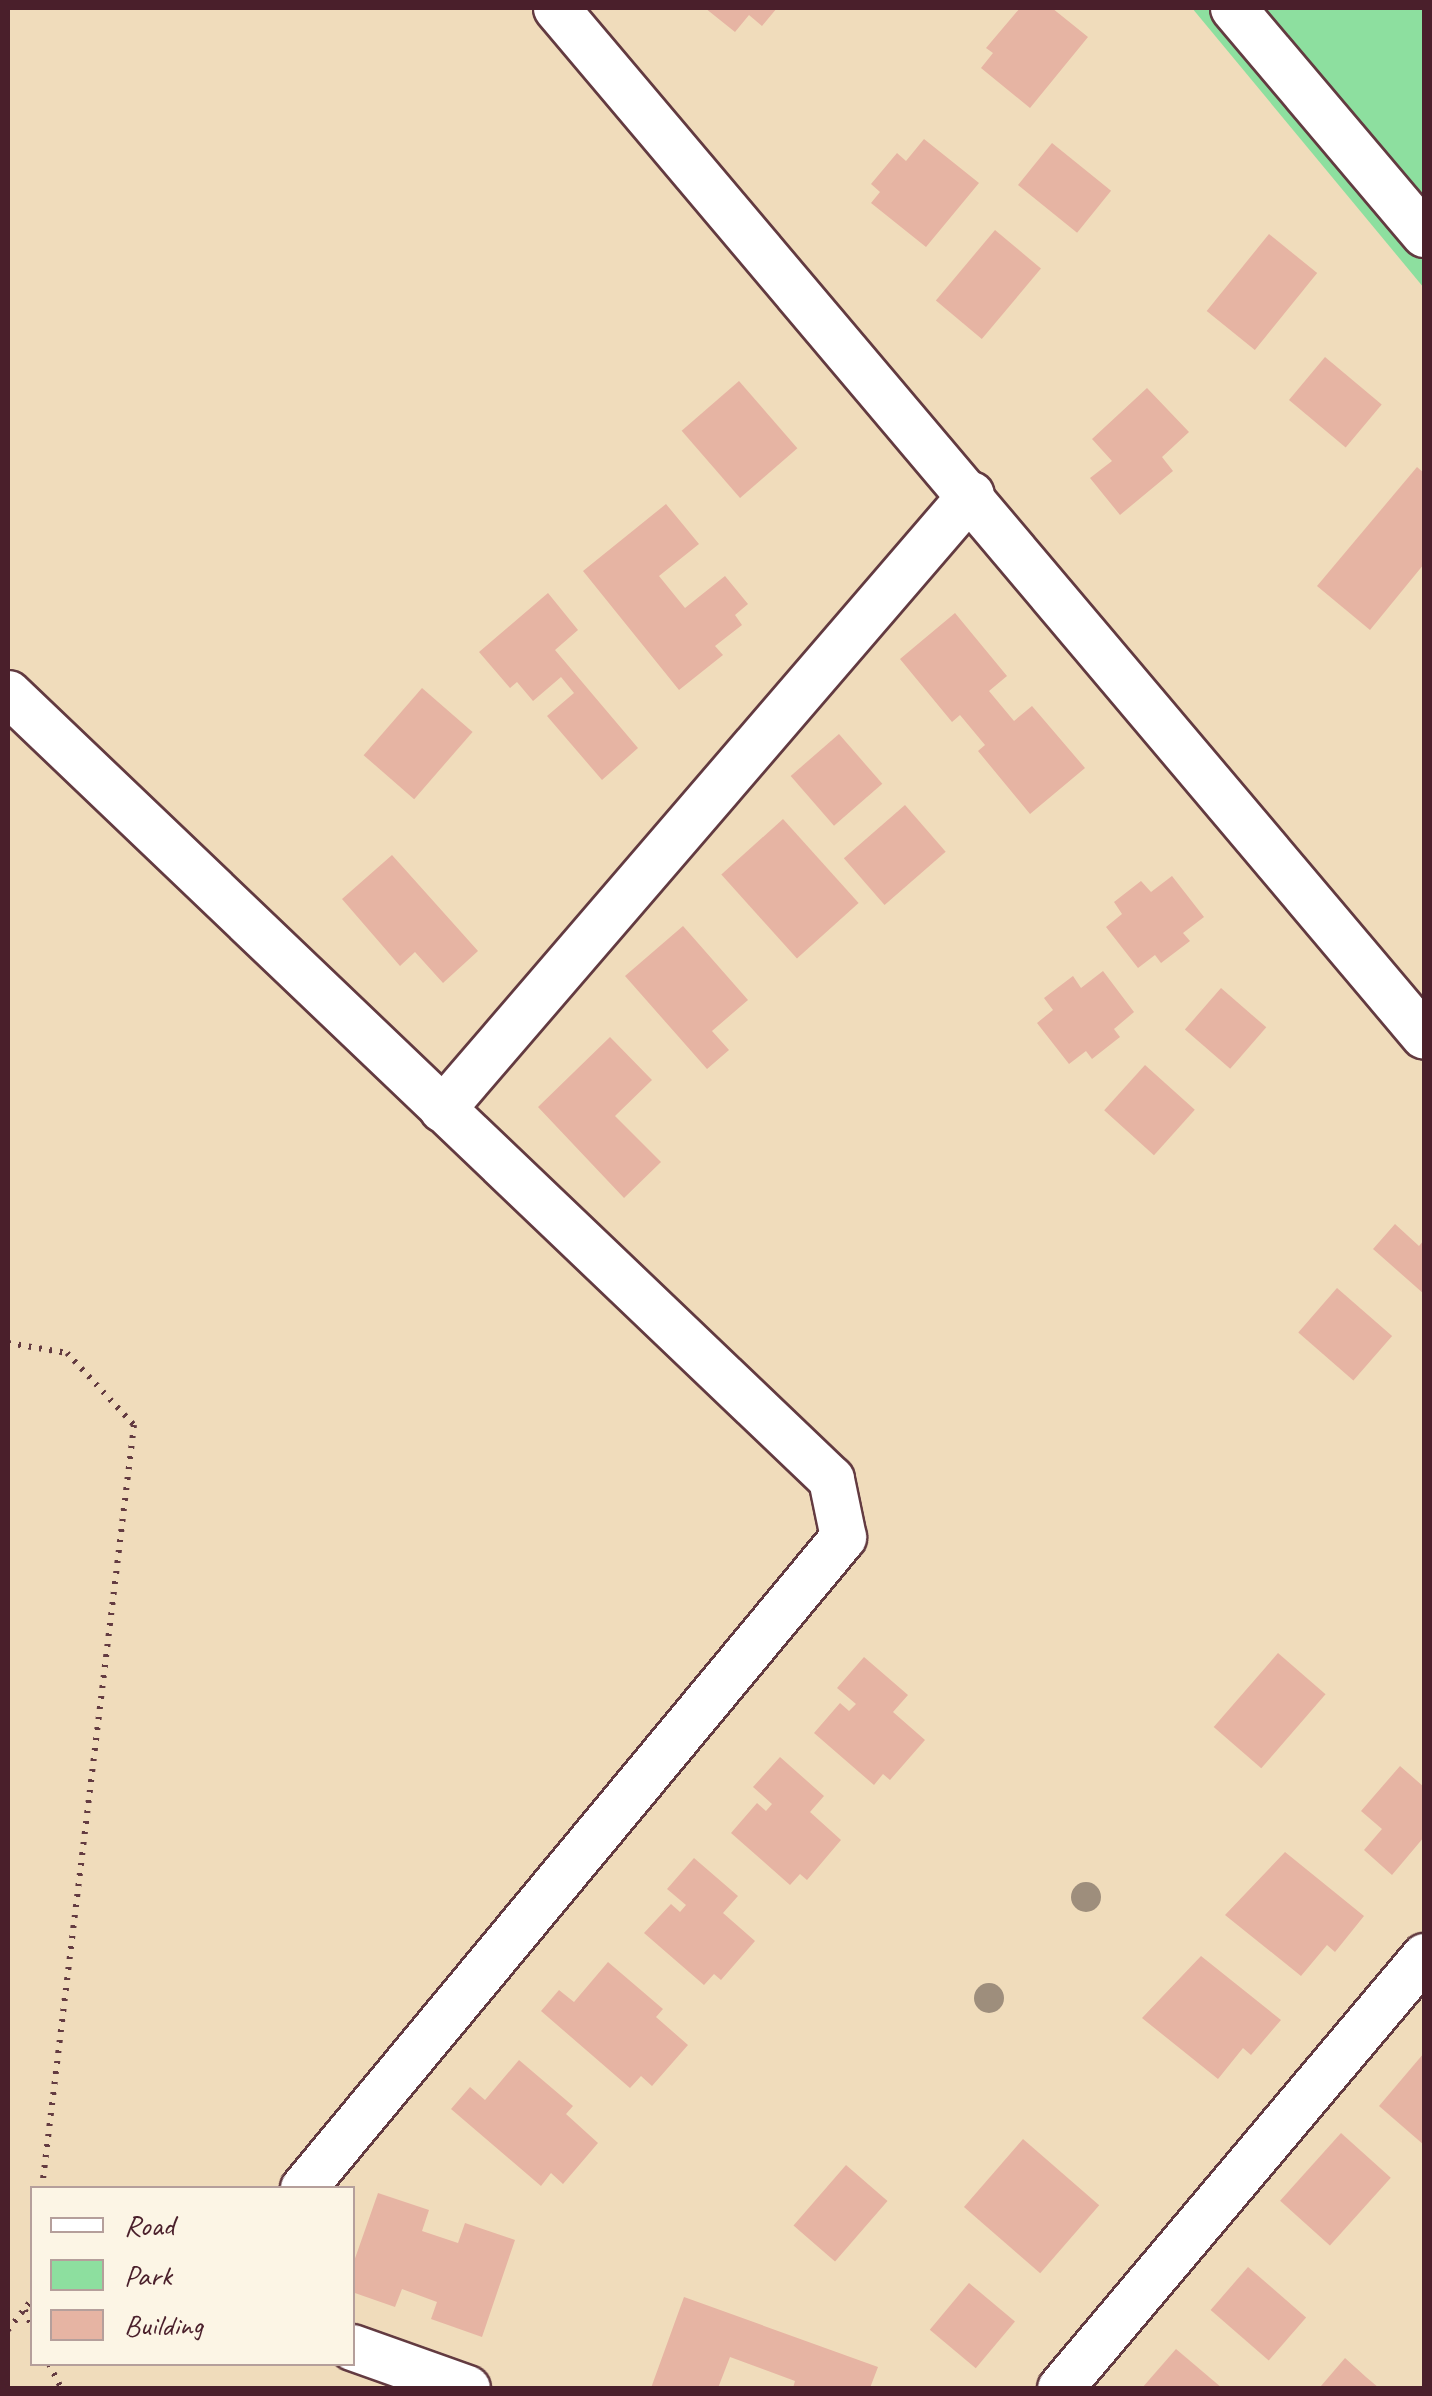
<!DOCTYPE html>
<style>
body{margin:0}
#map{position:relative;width:1432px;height:2396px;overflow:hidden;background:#f0dcbb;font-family:Caveat,sans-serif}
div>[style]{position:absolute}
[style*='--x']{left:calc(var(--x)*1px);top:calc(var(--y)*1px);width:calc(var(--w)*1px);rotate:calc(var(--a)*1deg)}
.green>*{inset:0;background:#8ddf9f}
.building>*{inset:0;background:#e6b4a3;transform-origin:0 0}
.path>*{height:6px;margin-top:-3px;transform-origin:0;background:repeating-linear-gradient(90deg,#633b41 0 2.5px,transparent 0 10.5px)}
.roads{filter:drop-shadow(2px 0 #633b41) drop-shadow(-2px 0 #633b41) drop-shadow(0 2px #633b41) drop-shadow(0 -2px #633b41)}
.minor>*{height:45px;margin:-22.5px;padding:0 22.5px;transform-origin:22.5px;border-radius:22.5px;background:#fff}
.trees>*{width:30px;height:30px;margin:-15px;border-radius:50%;background:#9e8e7c}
span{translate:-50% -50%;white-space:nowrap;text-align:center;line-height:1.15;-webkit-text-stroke:8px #fcf5e5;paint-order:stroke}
.frame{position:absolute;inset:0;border:10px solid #4a1f2b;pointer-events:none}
.legend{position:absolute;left:30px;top:2186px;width:325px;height:180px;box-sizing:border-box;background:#fcf5e5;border:2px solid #b59f9b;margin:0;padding:12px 18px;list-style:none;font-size:30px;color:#4a1f2b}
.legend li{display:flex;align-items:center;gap:20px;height:50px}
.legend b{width:50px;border:2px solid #b59f9b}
</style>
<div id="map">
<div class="green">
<div style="clip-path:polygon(1192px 8px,1424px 8px,1424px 288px)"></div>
</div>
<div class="building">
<div style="clip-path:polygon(705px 8px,777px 8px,762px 26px,749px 15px,735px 32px)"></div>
<div style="clip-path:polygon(1020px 8px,1052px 8px,1088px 37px,1030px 108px,981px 68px,993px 53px,986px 48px)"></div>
<div style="clip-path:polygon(924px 139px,979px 183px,926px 247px,871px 203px,880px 192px,871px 184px,897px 153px,906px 161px)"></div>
<div style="left:1052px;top:143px;width:76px;height:54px;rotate:39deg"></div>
<div style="left:995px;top:230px;width:60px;height:92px;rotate:40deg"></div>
<div style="left:1269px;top:234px;width:62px;height:99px;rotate:39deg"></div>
<div style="left:1325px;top:357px;width:74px;height:56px;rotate:40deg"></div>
<div style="left:739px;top:381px;width:89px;height:76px;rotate:49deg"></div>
<div style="clip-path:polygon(1147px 388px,1189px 432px,1162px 457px,1173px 471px,1120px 515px,1090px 478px,1112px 461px,1092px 439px)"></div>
<div style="clip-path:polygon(1417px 467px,1424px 473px,1424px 564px,1370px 630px,1317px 586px)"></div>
<div style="clip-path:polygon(666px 504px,699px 544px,659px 576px,685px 608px,725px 576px,748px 604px,735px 615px,742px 625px,715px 646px,723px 655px,679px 690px,583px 571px)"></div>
<div style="clip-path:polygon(548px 593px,578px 630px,555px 650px,638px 748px,602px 780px,547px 716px,574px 693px,561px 677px,533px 701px,517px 682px,510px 688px,479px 652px)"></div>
<div style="clip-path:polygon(955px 613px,1007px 676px,989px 691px,1014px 721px,1032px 706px,1085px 768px,1030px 814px,978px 751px,985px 745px,960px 715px,952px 722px,900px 659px)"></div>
<div style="left:422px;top:688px;width:67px;height:89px;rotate:41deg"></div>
<div style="left:839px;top:734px;width:66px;height:64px;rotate:49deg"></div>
<div style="left:905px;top:805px;width:62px;height:81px;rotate:49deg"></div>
<div style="left:783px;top:819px;width:113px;height:83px;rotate:48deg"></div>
<div style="clip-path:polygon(392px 855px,478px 951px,443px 983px,415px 952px,400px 966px,342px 899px)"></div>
<div style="clip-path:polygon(1172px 876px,1204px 917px,1183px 933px,1190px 941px,1161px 963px,1155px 955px,1138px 968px,1106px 927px,1122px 914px,1114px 902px,1141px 881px,1151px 892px)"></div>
<div style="clip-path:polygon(683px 926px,748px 1000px,712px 1031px,729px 1050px,707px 1069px,625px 976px)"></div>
<div style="clip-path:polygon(1103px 971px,1134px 1012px,1114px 1029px,1120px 1037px,1092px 1059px,1086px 1051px,1069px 1064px,1037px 1023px,1053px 1010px,1044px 998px,1073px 976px,1081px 988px)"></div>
<div style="left:1221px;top:988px;width:60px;height:55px;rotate:41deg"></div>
<div style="clip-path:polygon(610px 1037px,652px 1080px,615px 1116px,661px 1162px,624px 1198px,538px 1107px)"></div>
<div style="left:1145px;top:1065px;width:67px;height:61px;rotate:42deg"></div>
<div style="clip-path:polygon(1395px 1224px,1419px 1246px,1424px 1240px,1424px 1294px,1373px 1249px)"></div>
<div style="left:1337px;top:1288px;width:73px;height:59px;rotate:41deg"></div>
<div style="left:1278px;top:1653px;width:63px;height:98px;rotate:41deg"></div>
<div style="clip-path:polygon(864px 1657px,908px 1695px,893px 1712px,925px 1740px,890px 1780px,883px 1774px,874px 1785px,814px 1733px,840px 1703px,849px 1711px,856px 1704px,837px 1688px)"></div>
<div style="clip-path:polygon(780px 1757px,824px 1796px,810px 1812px,841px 1840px,807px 1880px,800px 1874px,790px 1885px,731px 1833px,757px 1803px,766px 1811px,772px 1804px,753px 1787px)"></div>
<div style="clip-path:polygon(1400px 1766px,1424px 1787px,1424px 1837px,1392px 1875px,1364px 1850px,1382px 1829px,1361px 1811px)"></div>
<div style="clip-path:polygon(1285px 1852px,1364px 1916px,1335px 1952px,1327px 1945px,1301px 1976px,1225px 1915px)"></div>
<div style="clip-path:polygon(694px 1858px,738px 1896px,723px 1913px,755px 1941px,721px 1980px,714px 1974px,704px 1985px,644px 1933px,671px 1904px,680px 1912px,686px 1905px,667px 1889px)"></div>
<div style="clip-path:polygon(1201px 1956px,1281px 2020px,1251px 2055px,1243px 2048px,1218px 2079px,1142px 2018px)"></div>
<div style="clip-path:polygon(608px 1962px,663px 2009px,656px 2017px,688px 2045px,652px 2086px,641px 2076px,630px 2088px,541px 2011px,559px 1990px,574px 2002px)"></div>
<div style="clip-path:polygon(1424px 2053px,1424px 2145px,1379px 2106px)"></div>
<div style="clip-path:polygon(519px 2060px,573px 2106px,566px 2114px,598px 2143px,563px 2184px,551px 2173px,541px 2186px,451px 2109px,470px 2087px,485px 2100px)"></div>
<div style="left:1341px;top:2133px;width:67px;height:91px;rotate:42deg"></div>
<div style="left:1023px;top:2139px;width:101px;height:90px;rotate:41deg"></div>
<div style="left:846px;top:2165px;width:55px;height:80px;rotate:41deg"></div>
<div style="clip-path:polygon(378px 2193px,429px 2210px,422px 2231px,458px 2243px,465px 2223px,515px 2240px,482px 2337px,431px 2319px,437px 2302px,402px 2289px,395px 2307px,352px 2292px,352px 2267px)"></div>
<div style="left:1248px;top:2267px;width:77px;height:57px;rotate:41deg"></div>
<div style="left:969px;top:2283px;width:60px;height:61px;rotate:40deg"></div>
<div style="clip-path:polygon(684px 2297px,878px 2367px,870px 2388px,793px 2388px,795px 2381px,730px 2357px,718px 2388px,651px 2388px)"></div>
<div style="clip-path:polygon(1176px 2349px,1222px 2388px,1142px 2388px)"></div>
<div style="clip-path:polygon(1345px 2358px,1366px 2377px,1379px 2388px,1321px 2386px)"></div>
</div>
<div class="path">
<div style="--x:8;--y:1343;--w:60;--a:9.6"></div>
<div style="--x:67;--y:1353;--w:98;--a:47.1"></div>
<div style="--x:134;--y:1425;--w:769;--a:96.88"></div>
<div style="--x:25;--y:2310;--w:18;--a:68"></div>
<div style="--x:8;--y:2330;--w:39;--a:-52"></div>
<div style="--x:49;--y:2364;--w:27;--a:63"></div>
</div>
<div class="roads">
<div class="minor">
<div style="--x:556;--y:8;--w:1345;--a:49.82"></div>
<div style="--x:1233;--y:8;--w:296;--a:49.8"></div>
<div style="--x:8;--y:693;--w:1138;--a:43.68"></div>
<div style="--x:831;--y:1479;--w:59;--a:78.3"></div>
<div style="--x:843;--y:1537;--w:846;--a:129.68"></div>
<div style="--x:442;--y:1109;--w:811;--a:-49.3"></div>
<div style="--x:352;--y:2347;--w:122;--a:19.6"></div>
<div style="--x:1060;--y:2388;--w:565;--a:-49.88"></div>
</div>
</div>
<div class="trees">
<div style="left:1086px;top:1897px"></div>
<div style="left:989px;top:1998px"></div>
</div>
<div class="frame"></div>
<ul class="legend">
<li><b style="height:12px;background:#fff"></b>Road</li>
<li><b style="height:28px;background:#8ddf9f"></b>Park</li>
<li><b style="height:28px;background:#e6b4a3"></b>Building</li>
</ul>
</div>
